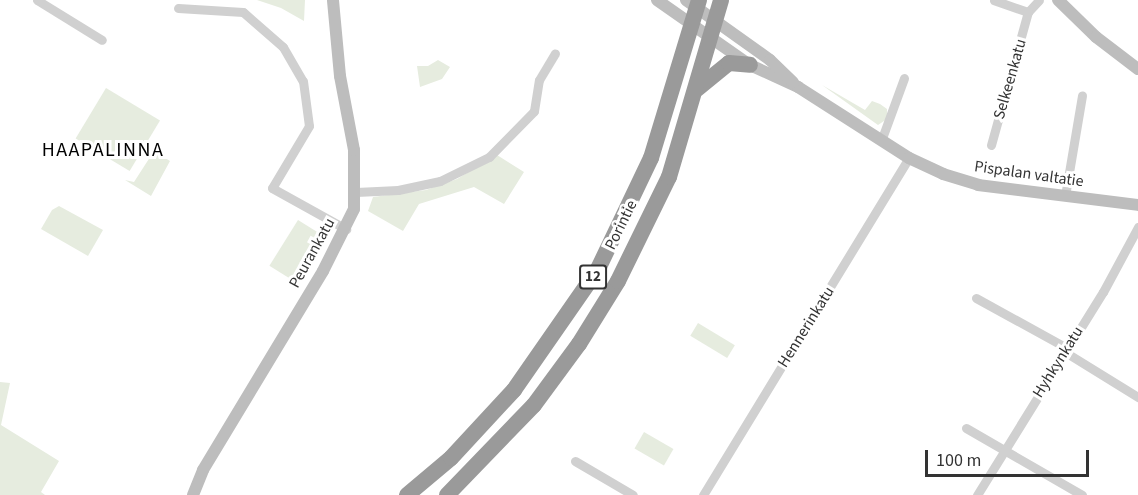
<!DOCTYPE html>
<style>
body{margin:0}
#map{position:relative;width:1138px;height:495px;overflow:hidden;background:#fff;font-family:"Source Sans 3",sans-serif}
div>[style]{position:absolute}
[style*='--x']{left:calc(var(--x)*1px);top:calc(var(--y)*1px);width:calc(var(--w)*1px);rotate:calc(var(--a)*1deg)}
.green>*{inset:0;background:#e6ecdf;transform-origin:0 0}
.street>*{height:9px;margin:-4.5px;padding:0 4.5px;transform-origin:4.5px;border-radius:4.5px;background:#d0d0d0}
.secondary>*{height:12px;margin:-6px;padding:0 6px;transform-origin:6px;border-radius:6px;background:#bdbdbd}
.highway>*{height:16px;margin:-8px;padding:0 8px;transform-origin:8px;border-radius:8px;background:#9a9a9a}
span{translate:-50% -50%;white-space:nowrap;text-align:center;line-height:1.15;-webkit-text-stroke:6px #fff;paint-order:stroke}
.shield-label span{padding:2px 4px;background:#fff;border:2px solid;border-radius:4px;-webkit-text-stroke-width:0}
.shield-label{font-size:15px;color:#333;font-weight:700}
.street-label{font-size:16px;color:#333}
.quarter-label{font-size:20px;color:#000;letter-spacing:1.5px}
.scale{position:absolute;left:925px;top:450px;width:164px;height:27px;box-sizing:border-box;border:3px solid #333;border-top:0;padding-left:8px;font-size:18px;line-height:21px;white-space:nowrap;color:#333;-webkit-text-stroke:4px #fff;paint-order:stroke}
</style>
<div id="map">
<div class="green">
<div style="clip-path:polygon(257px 0,305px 0,304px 21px,281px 8px)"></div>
<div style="clip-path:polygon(438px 60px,450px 67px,442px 79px,420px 87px,417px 66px,428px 66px)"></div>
<div style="clip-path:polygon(822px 85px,865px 110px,872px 101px,880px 104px,887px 109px,887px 119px,878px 125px)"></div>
<div style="left:106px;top:88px;width:63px;height:59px;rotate:31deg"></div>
<div style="clip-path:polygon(154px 151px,170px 161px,151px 196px,125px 180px,134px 182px)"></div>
<div style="clip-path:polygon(497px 155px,524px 172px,504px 204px,474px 187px,419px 204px,403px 231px,368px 211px,373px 197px,426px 190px,457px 179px)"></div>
<div style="clip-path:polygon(59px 206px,103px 230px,88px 256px,41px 229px,52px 210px)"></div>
<div style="left:298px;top:220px;width:26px;height:54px;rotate:32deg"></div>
<div style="left:698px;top:323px;width:43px;height:15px;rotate:31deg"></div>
<div style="clip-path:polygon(0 382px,10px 383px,1px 425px,59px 461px,41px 492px,45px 495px,0 495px)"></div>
<div style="left:644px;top:432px;width:34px;height:19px;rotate:30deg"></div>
</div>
<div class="street">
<div style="--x:37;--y:0;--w:76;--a:31.6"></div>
<div style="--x:178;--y:8;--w:65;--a:3.5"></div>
<div style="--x:243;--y:12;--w:53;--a:41.2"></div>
<div style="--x:283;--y:47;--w:39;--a:60"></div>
<div style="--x:303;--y:81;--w:45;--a:82.4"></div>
<div style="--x:309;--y:126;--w:72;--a:120.8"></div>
<div style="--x:272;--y:188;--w:85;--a:29"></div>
<div style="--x:1028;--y:12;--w:16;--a:-47"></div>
<div style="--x:881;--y:141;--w:67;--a:-69.9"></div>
<div style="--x:991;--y:145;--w:138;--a:-74.5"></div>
<div style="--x:1028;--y:12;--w:36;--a:-161"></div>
<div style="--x:356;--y:192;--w:42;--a:-2.7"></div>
<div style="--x:398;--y:190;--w:43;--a:-12.1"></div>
<div style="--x:440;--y:181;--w:55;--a:-26.1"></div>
<div style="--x:489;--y:157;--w:64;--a:-45.6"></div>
<div style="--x:534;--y:111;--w:31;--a:-81"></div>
<div style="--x:539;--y:80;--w:31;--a:-59"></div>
<div style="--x:1065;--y:196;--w:102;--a:-80.4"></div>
<div style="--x:976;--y:298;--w:104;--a:28.8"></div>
<div style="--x:1065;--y:352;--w:86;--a:31.7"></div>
<div style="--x:966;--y:428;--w:134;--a:30"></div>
<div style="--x:575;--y:461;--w:67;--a:30.4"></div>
<div style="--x:703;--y:495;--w:395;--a:-58.6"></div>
<div style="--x:977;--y:495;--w:239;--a:-58.2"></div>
<div style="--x:1103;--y:292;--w:74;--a:-61.7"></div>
</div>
<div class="secondary">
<div style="--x:657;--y:0;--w:113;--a:35"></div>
<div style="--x:750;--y:65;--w:53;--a:24.6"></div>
<div style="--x:798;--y:87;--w:132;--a:32.6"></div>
<div style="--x:909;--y:158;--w:38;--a:25"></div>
<div style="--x:943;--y:174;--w:37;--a:17"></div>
<div style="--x:978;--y:185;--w:161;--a:7.1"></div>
<div style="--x:686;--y:0;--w:103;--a:35.5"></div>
<div style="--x:770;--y:60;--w:32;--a:44"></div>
<div style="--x:1058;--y:0;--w:53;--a:44.2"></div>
<div style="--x:1096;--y:37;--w:53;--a:37.3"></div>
<div style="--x:193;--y:495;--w:27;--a:-68"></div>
<div style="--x:203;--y:470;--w:232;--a:-58.9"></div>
<div style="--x:323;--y:271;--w:69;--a:-63.4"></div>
<div style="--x:354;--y:209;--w:59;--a:-90"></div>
<div style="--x:354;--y:150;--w:75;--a:-100.7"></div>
<div style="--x:340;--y:76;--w:76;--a:-95.3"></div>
</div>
<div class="highway">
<div style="--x:697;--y:89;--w:41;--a:-39.1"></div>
<div style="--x:729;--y:63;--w:21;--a:5"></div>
<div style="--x:407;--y:495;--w:57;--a:-40.1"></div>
<div style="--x:451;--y:458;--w:93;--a:-47.2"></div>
<div style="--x:514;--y:390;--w:147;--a:-55.2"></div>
<div style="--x:598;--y:269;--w:123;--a:-64.5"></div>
<div style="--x:651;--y:158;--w:165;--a:-73.1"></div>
<div style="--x:447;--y:495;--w:125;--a:-46"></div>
<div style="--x:534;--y:405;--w:76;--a:-53.6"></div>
<div style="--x:579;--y:344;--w:74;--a:-58.2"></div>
<div style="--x:618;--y:281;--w:116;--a:-63.9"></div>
<div style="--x:669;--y:177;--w:184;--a:-73.6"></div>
</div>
<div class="shield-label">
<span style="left:593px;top:277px">12</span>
</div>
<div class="street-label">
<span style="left:1010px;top:79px;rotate:-74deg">Selkeenkatu</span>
<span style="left:1029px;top:174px;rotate:8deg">Pispalan valtatie</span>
<span style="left:621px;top:225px;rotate:-64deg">Porintie</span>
<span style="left:312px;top:253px;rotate:-61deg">Peurankatu</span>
<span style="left:806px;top:327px;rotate:-58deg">Hennerinkatu</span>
<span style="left:1058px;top:362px;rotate:-58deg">Hyhkynkatu</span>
</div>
<div class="quarter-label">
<span style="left:103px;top:150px">HAAPALINNA</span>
</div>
<div class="scale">100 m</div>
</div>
